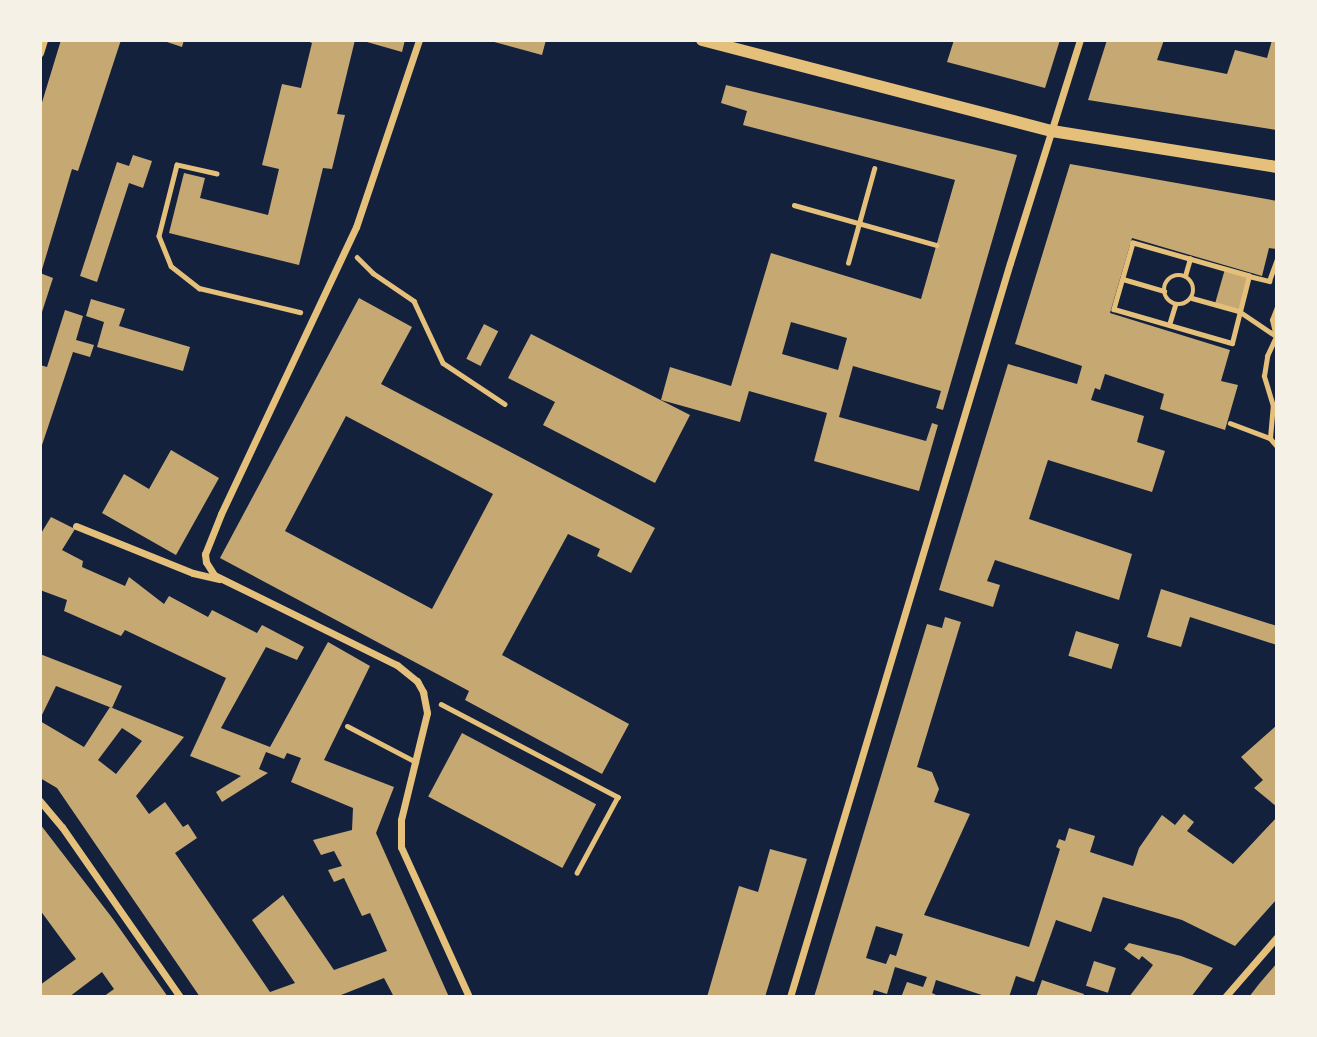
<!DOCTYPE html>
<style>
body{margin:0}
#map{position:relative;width:1317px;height:1037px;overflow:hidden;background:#14213d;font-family:"Public Sans",sans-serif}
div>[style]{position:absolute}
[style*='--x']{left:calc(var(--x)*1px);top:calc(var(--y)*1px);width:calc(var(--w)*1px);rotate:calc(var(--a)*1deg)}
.building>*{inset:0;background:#c6a872;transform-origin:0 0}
.path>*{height:4.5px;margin:-2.25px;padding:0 2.25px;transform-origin:2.25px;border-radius:2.25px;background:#e5c07b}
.path>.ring{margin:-2.25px;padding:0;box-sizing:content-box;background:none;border:4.5px solid #e5c07b;border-radius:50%}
.service>*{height:5px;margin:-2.5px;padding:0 2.5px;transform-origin:2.5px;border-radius:2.5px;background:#e5c07b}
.minor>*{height:7px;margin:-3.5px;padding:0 3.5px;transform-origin:3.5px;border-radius:3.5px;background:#e5c07b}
.tertiary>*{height:12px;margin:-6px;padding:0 6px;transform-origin:6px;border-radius:6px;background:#e5c07b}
span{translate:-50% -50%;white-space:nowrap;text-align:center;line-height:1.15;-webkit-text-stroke:5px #f6f1e7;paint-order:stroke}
.frame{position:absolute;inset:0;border:42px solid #f6f1e7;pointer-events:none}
</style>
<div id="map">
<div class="building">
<div style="clip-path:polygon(61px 40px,121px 40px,78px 171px,72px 169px,41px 273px,40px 109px)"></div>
<div style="clip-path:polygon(161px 40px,184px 40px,182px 47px)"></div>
<div style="clip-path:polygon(305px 40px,355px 40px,337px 114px,345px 115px,332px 169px,323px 168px,299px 265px,169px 233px,184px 173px,205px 178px,200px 198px,268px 215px,279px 169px,262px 165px,282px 84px,301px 88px,312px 43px)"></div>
<div style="clip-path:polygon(360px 40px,405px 40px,402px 52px)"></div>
<div style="clip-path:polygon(487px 40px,546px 40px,542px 55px)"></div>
<div style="clip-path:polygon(954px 40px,1060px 40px,1045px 88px,947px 62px)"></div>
<div style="clip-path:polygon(1107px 40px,1164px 40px,1157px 60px,1227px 74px,1235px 50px,1267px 58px,1272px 40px,1277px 40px,1277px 130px,1088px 100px)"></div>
<div style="clip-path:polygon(evenodd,726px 85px,1017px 155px,943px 410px,936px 408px,941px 391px,853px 366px,839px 417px,926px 441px,932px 423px,938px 425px,919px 491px,814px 461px,827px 413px,749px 391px,740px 422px,661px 400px,670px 367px,731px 386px,771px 253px,921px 299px,955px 180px,743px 125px,747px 111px,721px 103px,726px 85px,791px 322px,847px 338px,838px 370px,782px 354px,791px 322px)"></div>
<div style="clip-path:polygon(133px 155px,152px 161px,143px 188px,129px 183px,97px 282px,80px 276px,117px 162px,129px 166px)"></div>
<div style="clip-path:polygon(1070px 164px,1277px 201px,1277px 249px,1269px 248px,1262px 276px,1132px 238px,1110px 313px,1230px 350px,1221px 381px,1238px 385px,1225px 430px,1160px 409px,1164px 394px,1105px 374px,1100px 390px,1095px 388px,1091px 400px,1144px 416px,1137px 442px,1165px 451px,1152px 492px,1048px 460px,1029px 519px,1132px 554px,1119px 600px,995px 560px,987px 581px,1000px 585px,993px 607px,939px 590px,1008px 364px,1077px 384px,1082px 366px,1015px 344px)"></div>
<div style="left:1225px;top:269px;width:25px;height:36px;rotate:16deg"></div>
<div style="clip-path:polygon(40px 273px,53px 278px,41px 315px,40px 315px)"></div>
<div style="clip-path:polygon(evenodd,359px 298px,412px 327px,381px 384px,655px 528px,631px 573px,597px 556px,600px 549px,568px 534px,502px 655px,629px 724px,602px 774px,465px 700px,469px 691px,220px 558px,359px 298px,346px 416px,493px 494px,432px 609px,285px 531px,346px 416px)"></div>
<div style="clip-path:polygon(91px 299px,125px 309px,119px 326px,190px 347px,183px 371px,97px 347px,104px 322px,86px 316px)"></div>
<div style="clip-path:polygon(65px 310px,83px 316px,76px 340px,94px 345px,90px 357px,73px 352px,40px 451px,40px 365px,47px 367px)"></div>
<div style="left:484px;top:324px;width:16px;height:39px;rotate:27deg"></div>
<div style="clip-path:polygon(531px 334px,690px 415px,655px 483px,543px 425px,555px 402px,508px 378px)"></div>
<div style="clip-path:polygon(171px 450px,219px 478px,176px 555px,102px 513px,124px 474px,149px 489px)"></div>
<div style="clip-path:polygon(evenodd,51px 517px,75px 529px,62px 550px,83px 561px,82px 567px,125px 586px,129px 577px,164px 604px,169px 596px,208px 617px,212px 610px,257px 633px,262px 625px,304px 647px,297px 660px,266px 647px,221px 728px,270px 747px,328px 642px,370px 666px,324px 760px,394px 787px,376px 833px,449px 997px,394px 997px,384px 978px,336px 997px,200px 997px,57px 788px,40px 778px,40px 721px,84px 747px,110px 707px,184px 737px,136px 796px,149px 814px,165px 802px,183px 827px,188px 824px,197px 838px,175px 853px,270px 992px,295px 983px,252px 920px,283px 895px,334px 970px,387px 951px,370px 913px,362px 916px,344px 878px,334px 882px,328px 870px,342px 866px,334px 851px,321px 855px,313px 840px,352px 830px,353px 808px,291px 782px,301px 758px,287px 753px,284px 759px,266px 752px,259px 769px,268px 773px,222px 802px,216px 792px,241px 776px,190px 756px,226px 678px,125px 630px,121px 636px,64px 611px,67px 600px,40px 590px,40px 535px,51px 517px,122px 728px,142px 741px,116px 774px,98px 760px,122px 728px)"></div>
<div style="clip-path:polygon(1161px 589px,1277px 626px,1277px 645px,1190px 617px,1181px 647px,1147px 637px)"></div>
<div style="clip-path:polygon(evenodd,945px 617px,961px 622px,917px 767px,932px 772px,939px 789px,934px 802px,970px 814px,924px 915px,1029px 947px,1060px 849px,1056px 847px,1059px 839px,1065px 841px,1069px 828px,1095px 836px,1090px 852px,1133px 866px,1139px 848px,1162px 815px,1175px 825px,1184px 814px,1194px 822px,1187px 831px,1233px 864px,1277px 817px,1277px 899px,1235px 946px,1182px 920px,1103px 897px,1091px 932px,1056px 920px,1034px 982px,1016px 976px,1009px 997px,988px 997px,936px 980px,932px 993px,940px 997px,907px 997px,902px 995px,907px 982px,923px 987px,927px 977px,895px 967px,887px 994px,874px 990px,872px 997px,814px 997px,927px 624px,942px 628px,945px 617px,876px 926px,903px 934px,896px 956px,890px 954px,886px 964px,866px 958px,876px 926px)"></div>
<div style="left:1076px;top:631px;width:45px;height:26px;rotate:17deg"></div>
<div style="clip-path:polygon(40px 654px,122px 686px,112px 708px,56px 686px,40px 719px)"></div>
<div style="clip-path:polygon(1277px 725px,1277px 807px,1254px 788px,1263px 780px,1241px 757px)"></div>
<div style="left:462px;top:733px;width:152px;height:72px;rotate:28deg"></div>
<div style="clip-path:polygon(40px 824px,113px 919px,168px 997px,103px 997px,114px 989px,102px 972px,69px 997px,40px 997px,40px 985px,76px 959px,40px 910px)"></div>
<div style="clip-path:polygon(770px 849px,807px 859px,765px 997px,707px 997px,739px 886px,758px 892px)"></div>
<div style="clip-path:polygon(1129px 943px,1181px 956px,1213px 968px,1191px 997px,1129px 997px,1153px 965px,1142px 956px,1139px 960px,1124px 949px)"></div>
<div style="left:1094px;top:961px;width:23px;height:26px;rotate:18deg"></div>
<div style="clip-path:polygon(1277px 963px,1277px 997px,1249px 997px,1259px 984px)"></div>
<div style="clip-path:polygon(1042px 980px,1084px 994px,1083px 997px,1036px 997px)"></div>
</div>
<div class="path">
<div style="--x:217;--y:174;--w:41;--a:-167.3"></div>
<div style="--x:177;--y:165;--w:73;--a:104.2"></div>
<div style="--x:159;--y:236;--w:32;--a:68"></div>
<div style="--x:171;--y:266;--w:36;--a:38"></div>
<div style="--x:199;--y:288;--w:104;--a:13.4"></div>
<div style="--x:794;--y:205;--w:148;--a:15.7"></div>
<div style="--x:357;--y:257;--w:23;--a:45"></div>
<div style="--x:373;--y:273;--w:50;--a:34.3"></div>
<div style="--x:414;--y:301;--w:68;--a:64.9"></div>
<div style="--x:443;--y:363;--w:74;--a:33.5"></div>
<div style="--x:848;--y:263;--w:98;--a:-74.5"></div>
<div class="ring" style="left:1164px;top:275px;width:25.5px;height:25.5px"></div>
<div style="--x:1185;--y:276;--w:18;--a:-74"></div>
<div style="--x:1249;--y:276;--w:121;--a:-164.1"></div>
<div style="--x:1133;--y:243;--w:69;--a:106.1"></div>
<div style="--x:1114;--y:309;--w:123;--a:16.1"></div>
<div style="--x:1232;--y:343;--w:69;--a:-75.8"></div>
<div style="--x:1249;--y:276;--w:21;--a:14"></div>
<div style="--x:1269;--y:281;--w:23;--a:-70"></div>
<div style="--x:1123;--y:279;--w:43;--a:16.3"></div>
<div style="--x:1192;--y:298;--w:49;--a:15.5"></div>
<div style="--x:1239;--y:311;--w:45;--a:34"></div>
<div style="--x:1169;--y:325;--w:21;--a:-73"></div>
<div style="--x:1230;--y:423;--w:43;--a:20.6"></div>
<div style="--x:1270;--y:438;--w:11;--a:49"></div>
<div style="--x:1270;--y:438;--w:32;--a:-85"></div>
<div style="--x:1273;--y:406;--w:31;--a:-107"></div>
<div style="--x:1264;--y:376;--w:20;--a:-81"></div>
<div style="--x:1267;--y:356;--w:21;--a:-65"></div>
<div style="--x:1276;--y:337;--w:17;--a:-103"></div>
<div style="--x:1272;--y:320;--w:14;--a:-69"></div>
<div style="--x:441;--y:704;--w:200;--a:27.7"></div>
<div style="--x:618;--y:797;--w:86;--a:118.3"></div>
</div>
<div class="service">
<div style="--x:347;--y:726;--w:78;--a:27.6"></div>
</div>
<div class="minor">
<div style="--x:419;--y:40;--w:197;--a:108.6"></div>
<div style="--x:356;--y:227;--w:317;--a:115.2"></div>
<div style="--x:221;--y:514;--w:43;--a:111.8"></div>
<div style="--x:205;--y:554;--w:8;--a:83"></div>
<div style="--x:206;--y:562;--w:15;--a:58"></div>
<div style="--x:214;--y:575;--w:204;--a:26.2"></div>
<div style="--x:397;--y:665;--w:26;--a:39"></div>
<div style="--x:417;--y:681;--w:13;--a:61"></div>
<div style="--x:423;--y:692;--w:21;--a:79"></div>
<div style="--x:427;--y:713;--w:110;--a:103.7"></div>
<div style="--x:401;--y:820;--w:27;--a:90"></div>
<div style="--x:401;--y:847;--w:165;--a:65.6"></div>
<div style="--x:40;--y:53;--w:14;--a:-73"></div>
<div style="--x:76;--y:526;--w:126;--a:21.9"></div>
<div style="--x:193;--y:573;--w:27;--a:13"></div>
<div style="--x:40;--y:801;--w:34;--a:50"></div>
<div style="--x:62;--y:827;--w:207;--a:55.2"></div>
<div style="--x:790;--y:997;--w:766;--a:-73.32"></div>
<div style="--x:1010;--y:263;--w:234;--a:-72.6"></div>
<div style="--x:1225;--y:997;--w:79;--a:-49.1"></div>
</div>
<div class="tertiary">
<div style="--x:702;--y:40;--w:362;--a:14.6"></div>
<div style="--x:1052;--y:131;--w:228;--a:9.1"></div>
</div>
<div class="frame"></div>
</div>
